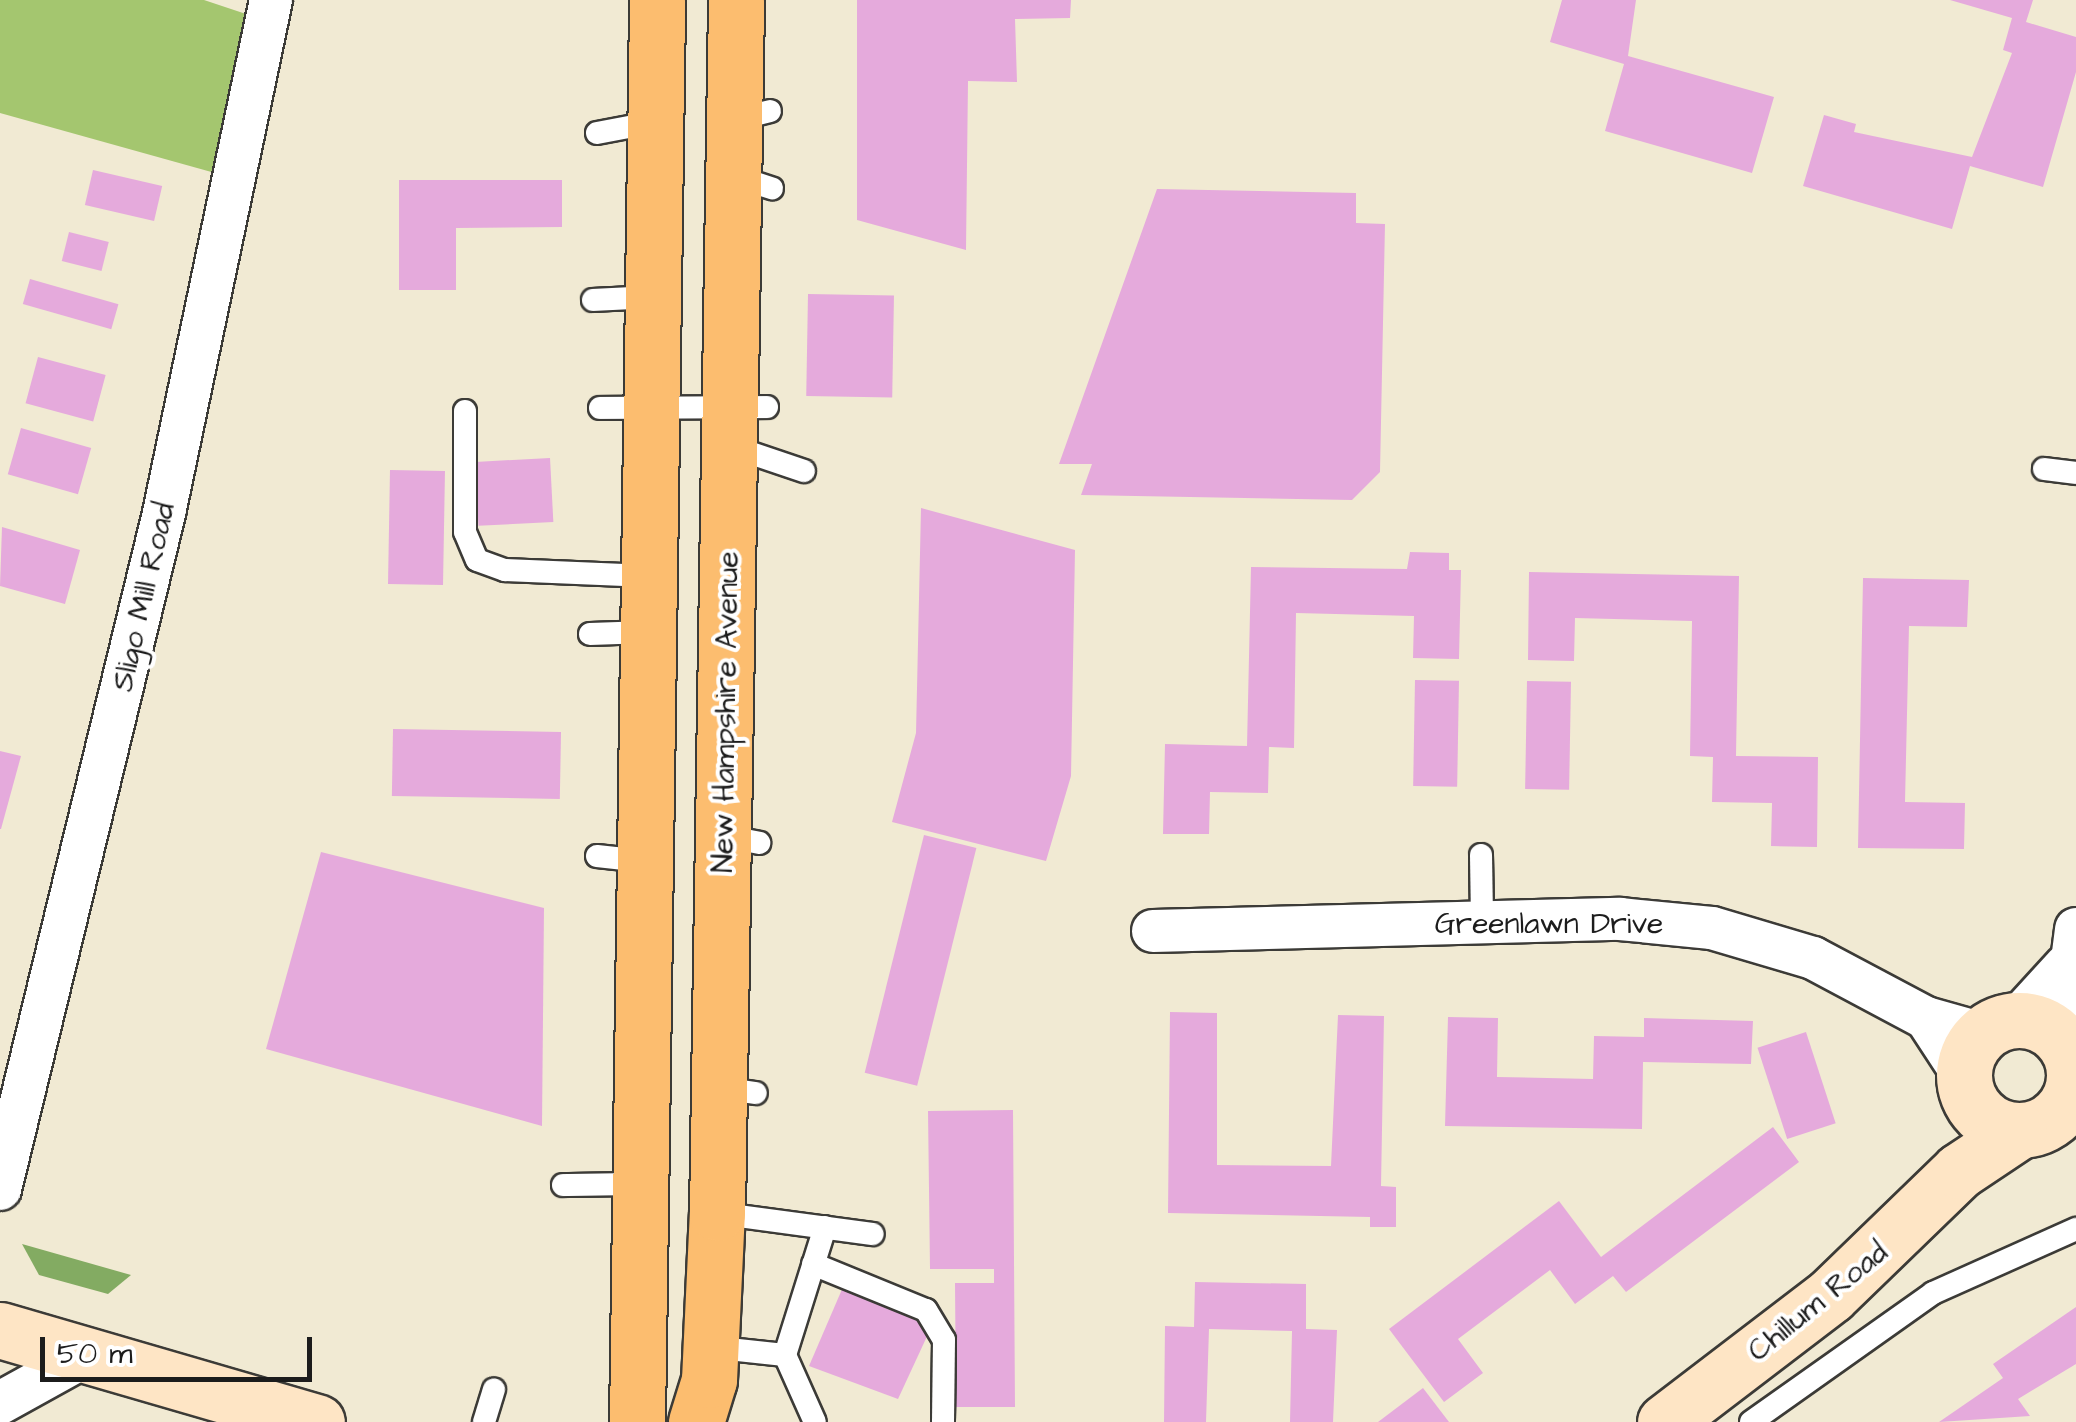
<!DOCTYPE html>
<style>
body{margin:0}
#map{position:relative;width:2076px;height:1422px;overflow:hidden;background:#f1ead3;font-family:"Architects Daughter",sans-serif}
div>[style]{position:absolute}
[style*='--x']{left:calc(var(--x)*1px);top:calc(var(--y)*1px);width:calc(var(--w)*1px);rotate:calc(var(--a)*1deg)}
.green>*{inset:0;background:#a4c66f}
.forest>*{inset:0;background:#83ab62}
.building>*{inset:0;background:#e5aadc;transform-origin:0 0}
.roads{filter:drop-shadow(2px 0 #3c3b37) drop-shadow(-2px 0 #3c3b37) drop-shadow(0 2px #3c3b37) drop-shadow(0 -2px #3c3b37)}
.lane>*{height:22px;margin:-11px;padding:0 11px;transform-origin:11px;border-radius:11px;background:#fff}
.street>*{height:42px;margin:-21px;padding:0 21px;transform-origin:21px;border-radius:21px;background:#fff}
.secondary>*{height:55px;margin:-27.5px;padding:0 27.5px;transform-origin:27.5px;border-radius:27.5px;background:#fee5c5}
.secondary>.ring{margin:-27.5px;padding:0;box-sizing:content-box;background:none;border:55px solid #fee5c5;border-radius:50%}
.primary>*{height:55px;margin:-27.5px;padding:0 27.5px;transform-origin:27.5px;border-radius:27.5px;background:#fcbd6f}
span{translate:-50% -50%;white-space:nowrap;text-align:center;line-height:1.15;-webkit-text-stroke:8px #fff;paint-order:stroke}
.street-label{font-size:30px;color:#1c1c1c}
.scale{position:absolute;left:40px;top:1337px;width:272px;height:45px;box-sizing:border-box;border:5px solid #1c1c1c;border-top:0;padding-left:12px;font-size:30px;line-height:35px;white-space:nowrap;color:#1c1c1c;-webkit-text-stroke:8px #fff;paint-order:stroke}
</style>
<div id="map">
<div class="green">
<div style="clip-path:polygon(0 0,204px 0,252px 16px,215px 173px,0 113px)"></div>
</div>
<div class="forest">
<div style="clip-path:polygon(22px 1244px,131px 1275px,108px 1294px,39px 1275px)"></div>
</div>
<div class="building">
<div style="clip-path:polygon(857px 0,1071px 0,1070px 18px,1015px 19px,1017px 82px,968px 81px,966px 250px,857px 220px)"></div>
<div style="clip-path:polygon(1562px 0,1636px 0,1628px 56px,1774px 97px,1752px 173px,1605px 131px,1624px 64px,1550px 42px)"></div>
<div style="clip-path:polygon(1950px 0,2033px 0,2026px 22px,2076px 37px,2076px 72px,2043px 187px,1970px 166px,1952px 229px,1803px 186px,1824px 115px,1856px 124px,1854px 132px,1972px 157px,2012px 53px,2003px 50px,2012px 18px)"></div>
<div style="left:93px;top:170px;width:71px;height:36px;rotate:13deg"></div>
<div style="clip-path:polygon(399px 180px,562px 180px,562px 227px,456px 228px,456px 290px,399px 290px)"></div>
<div style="clip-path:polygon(1157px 189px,1356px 193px,1356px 223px,1385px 224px,1380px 472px,1352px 500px,1081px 495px,1092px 464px,1059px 464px)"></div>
<div style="left:69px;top:232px;width:41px;height:30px;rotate:14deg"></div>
<div style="left:30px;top:279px;width:92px;height:26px;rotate:16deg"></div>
<div style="left:808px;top:294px;width:86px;height:102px;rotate:1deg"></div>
<div style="left:38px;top:357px;width:70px;height:48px;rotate:15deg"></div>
<div style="left:21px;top:428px;width:73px;height:48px;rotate:16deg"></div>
<div style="left:550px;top:458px;width:64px;height:75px;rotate:87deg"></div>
<div style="left:390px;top:470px;width:55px;height:114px;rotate:1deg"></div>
<div style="clip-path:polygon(921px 508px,1075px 550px,1071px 776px,1046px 861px,892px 822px,916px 733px)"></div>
<div style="clip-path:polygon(2px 527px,80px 550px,65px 604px,0 586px)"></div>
<div style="clip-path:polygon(1410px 552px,1449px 553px,1449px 570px,1461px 570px,1459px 659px,1413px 658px,1414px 616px,1296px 613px,1294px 748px,1269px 747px,1268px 793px,1210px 792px,1209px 834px,1163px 834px,1165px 744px,1247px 746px,1251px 567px,1407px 569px)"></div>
<div style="clip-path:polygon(1529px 572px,1739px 576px,1736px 756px,1818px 757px,1817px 847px,1771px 846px,1772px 803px,1712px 802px,1713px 757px,1690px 756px,1692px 621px,1575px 618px,1574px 661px,1528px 660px)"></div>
<div style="clip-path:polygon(1863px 578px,1969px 580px,1967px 627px,1909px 626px,1905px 802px,1965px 803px,1964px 849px,1858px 848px)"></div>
<div style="left:1415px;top:680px;width:44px;height:106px;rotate:1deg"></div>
<div style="left:1527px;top:681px;width:44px;height:108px;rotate:1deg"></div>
<div style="left:561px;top:732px;width:67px;height:168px;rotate:91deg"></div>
<div style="clip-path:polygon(0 751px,21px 756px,1px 829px,0 829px)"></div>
<div style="left:924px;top:835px;width:54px;height:245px;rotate:14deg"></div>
<div style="clip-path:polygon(321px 852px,544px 908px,542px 1126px,266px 1049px)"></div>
<div style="clip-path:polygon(1170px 1012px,1217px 1013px,1217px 1165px,1331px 1166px,1338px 1015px,1384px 1016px,1381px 1186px,1396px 1187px,1396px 1227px,1370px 1227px,1370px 1217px,1168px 1213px)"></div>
<div style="clip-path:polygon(1448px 1017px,1498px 1018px,1497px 1077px,1593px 1079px,1594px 1036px,1644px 1037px,1644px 1018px,1753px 1021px,1751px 1064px,1643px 1062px,1642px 1129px,1445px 1126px)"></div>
<div style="left:1806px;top:1032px;width:96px;height:51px;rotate:72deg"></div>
<div style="clip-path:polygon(1013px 1110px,1015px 1407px,956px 1407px,955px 1283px,994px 1283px,994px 1269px,930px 1269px,928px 1111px)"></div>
<div style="clip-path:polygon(1773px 1127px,1799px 1162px,1626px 1292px,1613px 1276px,1575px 1304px,1550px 1270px,1458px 1339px,1483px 1373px,1444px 1402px,1389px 1329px,1559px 1201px,1601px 1257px)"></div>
<div style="clip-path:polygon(1195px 1282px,1306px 1284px,1306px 1329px,1337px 1330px,1333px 1422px,1290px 1422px,1292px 1331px,1209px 1329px,1206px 1422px,1164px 1422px,1165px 1326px,1194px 1327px)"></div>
<div style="clip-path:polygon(843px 1287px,921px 1318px,929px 1332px,898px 1399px,809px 1366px)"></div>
<div style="clip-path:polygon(2076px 1307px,2076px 1364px,2018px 1399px,2030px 1416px,1939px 1422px,2003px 1378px,1993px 1364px)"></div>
<div style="clip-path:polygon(1423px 1388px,1449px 1422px,1378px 1422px)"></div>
</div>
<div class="roads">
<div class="lane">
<div style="--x:734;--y:120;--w:37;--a:-14"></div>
<div style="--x:597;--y:133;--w:59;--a:-10.7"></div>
<div style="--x:734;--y:176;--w:40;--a:18"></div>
<div style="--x:593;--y:300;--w:59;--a:-2.9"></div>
<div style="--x:600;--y:408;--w:167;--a:-0.3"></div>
<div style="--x:465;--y:411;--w:121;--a:90"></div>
<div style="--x:465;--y:532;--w:30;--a:67"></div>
<div style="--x:477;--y:560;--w:30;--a:20"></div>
<div style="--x:505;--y:570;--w:143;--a:2.4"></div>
<div style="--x:730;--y:446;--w:78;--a:18.7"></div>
<div style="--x:2044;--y:469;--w:32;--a:7"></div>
<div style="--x:590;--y:634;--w:57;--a:-2"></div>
<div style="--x:724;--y:836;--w:36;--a:11"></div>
<div style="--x:1481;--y:855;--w:66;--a:89.1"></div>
<div style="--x:597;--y:856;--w:46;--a:6.2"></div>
<div style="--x:720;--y:1088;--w:36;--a:8"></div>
<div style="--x:563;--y:1185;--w:75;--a:-0.8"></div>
<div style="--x:717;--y:1213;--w:157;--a:7.7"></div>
<div style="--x:813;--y:1264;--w:122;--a:22.2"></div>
<div style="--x:926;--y:1310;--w:35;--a:59"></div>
<div style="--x:944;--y:1340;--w:82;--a:90.7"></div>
<div style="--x:710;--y:1347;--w:75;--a:6.1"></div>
<div style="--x:785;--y:1355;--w:73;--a:65.9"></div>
<div style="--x:785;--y:1355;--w:134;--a:-72.6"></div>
<div style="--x:484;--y:1422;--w:34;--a:-73"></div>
<div style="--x:1751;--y:1422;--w:223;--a:-35.3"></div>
<div style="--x:1933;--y:1293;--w:157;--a:-24.1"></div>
</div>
<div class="street">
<div style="--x:1153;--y:931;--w:467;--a:-1.5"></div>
<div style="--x:1620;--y:919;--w:92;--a:5.6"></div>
<div style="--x:1712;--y:928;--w:105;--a:16.5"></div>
<div style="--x:1813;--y:958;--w:128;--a:28"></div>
<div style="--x:1926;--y:1018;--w:59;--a:15.7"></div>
<div style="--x:1926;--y:1018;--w:69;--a:56.8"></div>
<div style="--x:2016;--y:1020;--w:74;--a:-47.7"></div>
<div style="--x:2062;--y:1039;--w:111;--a:-82.7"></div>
<div style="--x:0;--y:1189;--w:696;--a:-76.36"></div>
<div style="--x:164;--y:513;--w:524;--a:-78.22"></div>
<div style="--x:0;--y:1403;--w:99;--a:-28.9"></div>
</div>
<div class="secondary">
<div class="ring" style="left:1964px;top:1020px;width:55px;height:55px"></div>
<div style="--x:0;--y:1330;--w:330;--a:16.2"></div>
<div style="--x:1665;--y:1422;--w:209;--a:-37.4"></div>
<div style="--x:1831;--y:1295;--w:178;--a:-44.1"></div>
<div style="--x:1959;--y:1171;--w:72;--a:-33.7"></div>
</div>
<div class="primary">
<div style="--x:637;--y:1422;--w:1422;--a:-89.19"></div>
<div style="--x:696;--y:1422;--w:44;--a:-72.8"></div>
<div style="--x:709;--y:1380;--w:167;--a:-87.3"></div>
<div style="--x:717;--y:1213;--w:1213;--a:-89.1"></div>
</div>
</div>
<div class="street-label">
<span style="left:144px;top:597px;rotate:-77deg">Sligo Mill Road</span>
<span style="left:726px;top:712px;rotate:-89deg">New Hampshire Avenue</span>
<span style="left:1549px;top:924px">Greenlawn Drive</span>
<span style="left:1818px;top:1302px;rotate:-39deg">Chillum Road</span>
</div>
<div class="scale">50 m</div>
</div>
